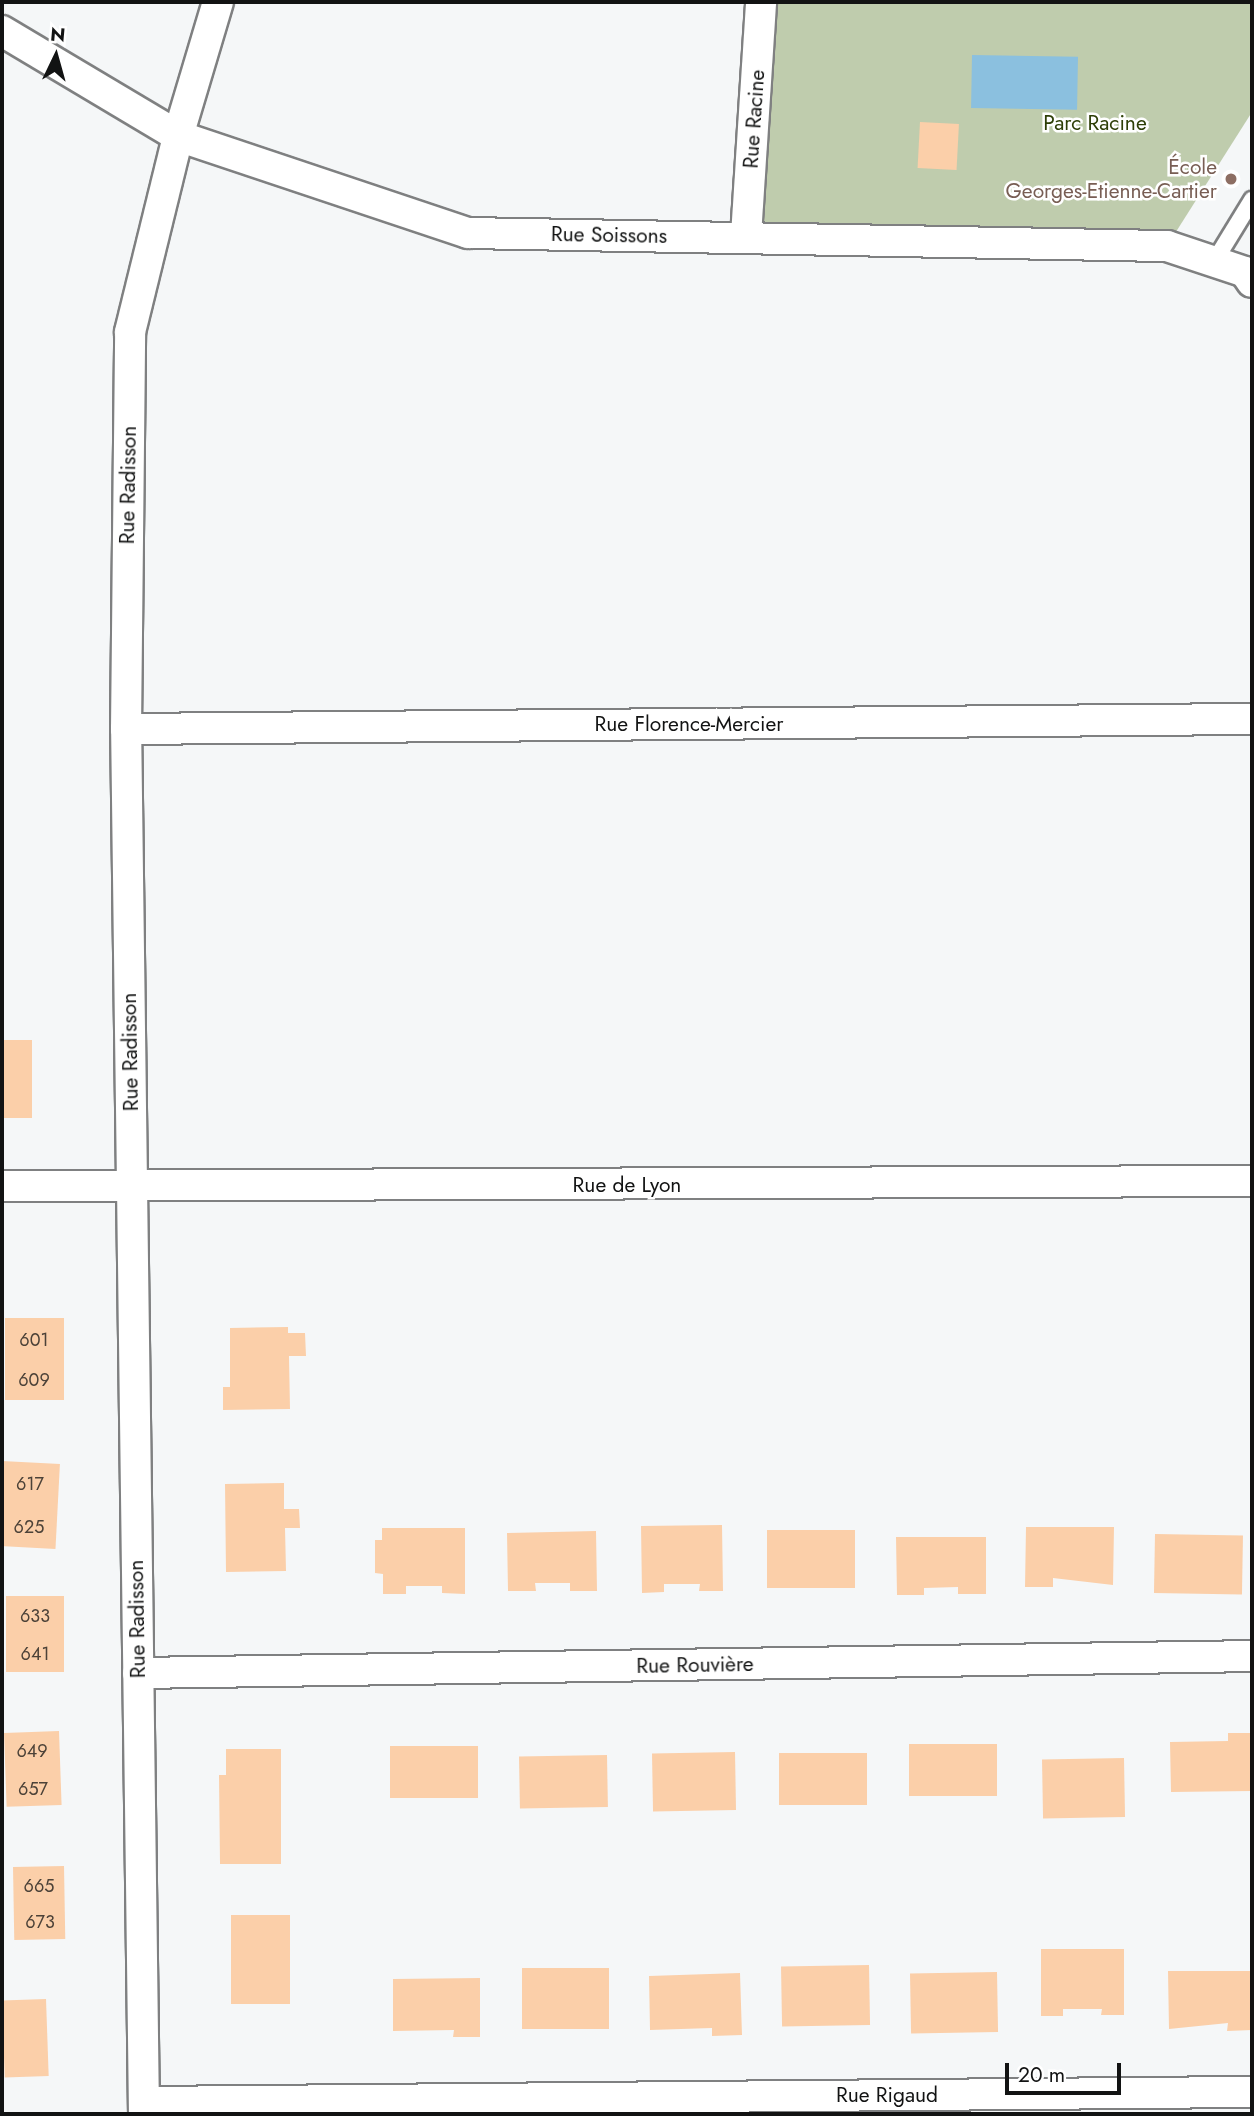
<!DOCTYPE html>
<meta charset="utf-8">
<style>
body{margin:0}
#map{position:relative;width:1254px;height:2116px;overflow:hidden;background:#f5f7f8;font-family:Jost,sans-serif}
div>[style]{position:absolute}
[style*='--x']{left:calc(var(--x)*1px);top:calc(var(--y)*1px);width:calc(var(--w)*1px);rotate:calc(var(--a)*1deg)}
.green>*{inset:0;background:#bfccad}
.water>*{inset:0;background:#8bc0df;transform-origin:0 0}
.building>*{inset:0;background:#fbcfa9;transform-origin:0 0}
.roads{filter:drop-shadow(2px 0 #7f8081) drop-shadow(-2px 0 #7f8081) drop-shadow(0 2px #7f8081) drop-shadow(0 -2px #7f8081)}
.lane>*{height:16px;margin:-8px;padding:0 8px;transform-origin:8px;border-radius:8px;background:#fff}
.street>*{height:30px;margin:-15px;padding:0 15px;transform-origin:15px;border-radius:15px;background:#fff}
.dots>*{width:19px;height:19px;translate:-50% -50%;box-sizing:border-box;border:4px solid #fff;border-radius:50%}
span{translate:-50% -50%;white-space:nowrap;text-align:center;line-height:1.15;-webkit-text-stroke:5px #fff;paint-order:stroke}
.number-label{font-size:18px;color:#4c4238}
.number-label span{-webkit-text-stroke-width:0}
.street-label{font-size:21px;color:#121313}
.park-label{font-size:21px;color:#2e3f07}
.education-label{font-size:21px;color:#785e54}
.right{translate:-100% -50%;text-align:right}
.frame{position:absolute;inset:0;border:4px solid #121313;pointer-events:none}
.north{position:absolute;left:21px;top:21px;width:70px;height:70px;-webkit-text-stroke:5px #fff;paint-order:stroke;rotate:5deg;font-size:19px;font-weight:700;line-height:28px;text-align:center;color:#121313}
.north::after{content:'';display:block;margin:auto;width:24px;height:32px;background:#121313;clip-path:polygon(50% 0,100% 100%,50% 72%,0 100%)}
.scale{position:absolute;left:1005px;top:2063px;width:116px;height:32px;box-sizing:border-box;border:4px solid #121313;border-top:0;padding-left:9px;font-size:21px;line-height:24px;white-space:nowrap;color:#121313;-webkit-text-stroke:5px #fff;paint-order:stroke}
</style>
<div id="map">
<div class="green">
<div style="clip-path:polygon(761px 2px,1252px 2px,1252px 112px,1167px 246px,746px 236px)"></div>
</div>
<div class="water">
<div style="left:972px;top:55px;width:106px;height:53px;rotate:1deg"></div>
</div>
<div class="building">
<div style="left:920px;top:122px;width:39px;height:46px;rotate:3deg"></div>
<div style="left:2px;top:1040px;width:30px;height:78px"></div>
<div style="left:5px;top:1318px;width:59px;height:82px"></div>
<div style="clip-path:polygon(288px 1327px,288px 1333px,305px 1333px,306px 1356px,289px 1356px,290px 1409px,223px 1410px,223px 1387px,230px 1387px,230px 1328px)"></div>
<div style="left:2px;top:1461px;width:58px;height:85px;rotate:3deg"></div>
<div style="clip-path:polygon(284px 1483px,284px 1509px,299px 1509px,300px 1528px,285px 1528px,286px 1571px,226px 1572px,225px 1484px)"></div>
<div style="clip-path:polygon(722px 1525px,723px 1591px,699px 1591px,700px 1584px,664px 1584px,664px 1592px,642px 1593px,641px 1526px)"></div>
<div style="clip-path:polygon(1026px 1527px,1114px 1527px,1113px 1585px,1053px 1578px,1053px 1587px,1025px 1587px)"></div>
<div style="clip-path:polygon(382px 1528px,465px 1528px,465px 1594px,442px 1593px,442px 1586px,406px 1586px,406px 1594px,383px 1594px,383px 1574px,375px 1573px,375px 1540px,382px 1540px)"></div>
<div style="left:767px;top:1530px;width:88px;height:58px"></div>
<div style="clip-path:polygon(596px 1531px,597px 1591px,570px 1591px,570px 1583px,535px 1583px,536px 1591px,508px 1591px,507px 1533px)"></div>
<div style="left:1155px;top:1534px;width:88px;height:59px;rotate:1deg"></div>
<div style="clip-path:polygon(896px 1537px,986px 1537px,986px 1594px,958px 1594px,958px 1587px,924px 1588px,924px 1595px,897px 1595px)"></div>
<div style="left:6px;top:1596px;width:58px;height:76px"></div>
<div style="left:59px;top:1731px;width:74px;height:55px;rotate:88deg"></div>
<div style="clip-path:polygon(1228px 1733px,1252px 1733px,1252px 1791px,1171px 1792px,1170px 1742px,1228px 1741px)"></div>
<div style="left:909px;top:1744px;width:88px;height:52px"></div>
<div style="left:478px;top:1746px;width:52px;height:88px;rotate:90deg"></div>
<div style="clip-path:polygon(226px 1749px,281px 1749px,281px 1864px,220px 1864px,219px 1775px,226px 1775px)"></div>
<div style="left:735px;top:1752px;width:58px;height:83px;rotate:89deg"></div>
<div style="left:779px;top:1753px;width:88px;height:52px"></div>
<div style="left:607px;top:1755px;width:52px;height:88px;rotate:89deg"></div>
<div style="left:1124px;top:1758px;width:59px;height:82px;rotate:89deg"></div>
<div style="left:64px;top:1866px;width:73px;height:51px;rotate:89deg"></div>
<div style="left:231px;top:1915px;width:59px;height:89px"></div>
<div style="clip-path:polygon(1041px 1949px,1124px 1949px,1124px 2015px,1101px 2015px,1102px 2009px,1063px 2009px,1063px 2016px,1041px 2016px)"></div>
<div style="left:869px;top:1965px;width:60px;height:88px;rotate:89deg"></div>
<div style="left:609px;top:1968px;width:61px;height:87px;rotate:90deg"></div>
<div style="clip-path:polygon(1168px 1971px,1252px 1971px,1252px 2030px,1227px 2031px,1228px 2023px,1169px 2029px)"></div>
<div style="left:997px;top:1972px;width:60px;height:87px;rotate:89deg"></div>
<div style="clip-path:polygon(740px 1973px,742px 2035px,712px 2036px,712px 2028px,650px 2030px,649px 1976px)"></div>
<div style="clip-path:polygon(480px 1978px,480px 2037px,453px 2037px,454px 2030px,393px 2031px,393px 1979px)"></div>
<div style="left:46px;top:1999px;width:77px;height:44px;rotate:88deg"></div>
</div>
<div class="roads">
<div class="lane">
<div style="--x:1214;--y:262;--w:73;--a:-58.5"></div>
</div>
<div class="street">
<div style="--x:2;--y:31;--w:205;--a:30.8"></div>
<div style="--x:178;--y:136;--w:306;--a:18.5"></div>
<div style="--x:468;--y:233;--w:699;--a:1.07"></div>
<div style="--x:1167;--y:246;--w:82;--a:18.4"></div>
<div style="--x:1245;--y:272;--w:12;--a:55"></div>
<div style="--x:746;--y:236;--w:234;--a:-86.3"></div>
<div style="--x:126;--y:729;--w:1126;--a:-0.51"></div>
<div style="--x:2;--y:1186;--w:1250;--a:-0.23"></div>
<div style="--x:138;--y:1673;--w:1114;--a:-0.87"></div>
<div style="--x:144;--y:2102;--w:1108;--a:-0.52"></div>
<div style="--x:144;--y:2114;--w:1385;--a:-90.74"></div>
<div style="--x:126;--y:729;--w:397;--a:-89.4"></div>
<div style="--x:130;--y:332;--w:202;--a:-76.2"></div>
<div style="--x:178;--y:136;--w:140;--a:-73.4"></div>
</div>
</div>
<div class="dots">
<div style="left:1231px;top:179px;background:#8d6e63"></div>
</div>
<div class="number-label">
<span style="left:34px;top:1340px">601</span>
<span style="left:34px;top:1380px">609</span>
<span style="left:30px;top:1484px">617</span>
<span style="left:29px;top:1527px">625</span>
<span style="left:35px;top:1616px">633</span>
<span style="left:35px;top:1654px">641</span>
<span style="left:32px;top:1751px">649</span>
<span style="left:33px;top:1789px">657</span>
<span style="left:39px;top:1886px">665</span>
<span style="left:40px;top:1922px">673</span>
</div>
<div class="street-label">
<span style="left:754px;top:119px;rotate:-86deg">Rue Racine</span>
<span style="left:609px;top:235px;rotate:1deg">Rue Soissons</span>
<span style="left:128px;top:485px;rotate:-89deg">Rue Radisson</span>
<span style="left:689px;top:724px">Rue Florence-Mercier</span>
<span style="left:130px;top:1052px;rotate:-91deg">Rue Radisson</span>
<span style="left:627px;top:1185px">Rue de Lyon</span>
<span style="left:137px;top:1619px;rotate:-91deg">Rue Radisson</span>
<span style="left:695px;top:1665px;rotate:-1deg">Rue Rouvière</span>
<span style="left:887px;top:2095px">Rue Rigaud</span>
</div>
<div class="park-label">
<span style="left:1095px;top:123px">Parc Racine</span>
</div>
<div class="education-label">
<span class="right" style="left:1217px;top:179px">École<br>Georges-Etienne-Cartier</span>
</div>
<div class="frame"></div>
<div class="north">N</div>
<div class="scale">20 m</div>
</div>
